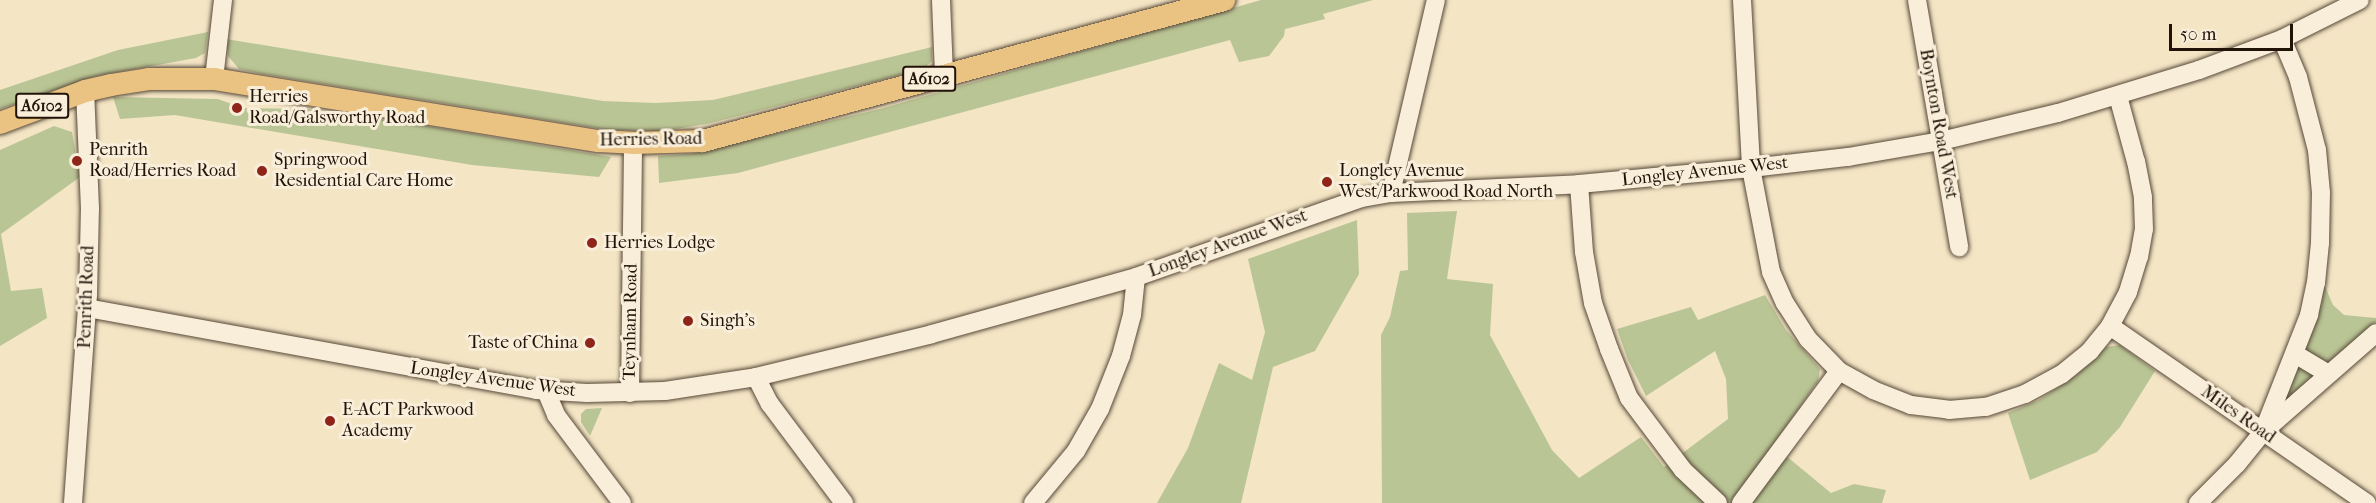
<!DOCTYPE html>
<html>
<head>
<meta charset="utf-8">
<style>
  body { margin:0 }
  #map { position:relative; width:2376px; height:503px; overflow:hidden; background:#f4e5c5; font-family:"IM FELL French Canon",serif }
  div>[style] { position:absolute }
  .green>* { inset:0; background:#bac595 }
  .roads { filter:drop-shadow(0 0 2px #564838) drop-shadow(0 0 2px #564838) }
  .minor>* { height:18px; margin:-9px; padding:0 9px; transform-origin:9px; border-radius:9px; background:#f8eed9 }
  .major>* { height:22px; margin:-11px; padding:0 11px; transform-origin:11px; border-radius:11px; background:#eac282 }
  .dots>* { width:16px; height:16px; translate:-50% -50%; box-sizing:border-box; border:3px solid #f8eed9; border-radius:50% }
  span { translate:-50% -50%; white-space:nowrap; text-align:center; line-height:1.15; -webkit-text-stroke:6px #f8eed9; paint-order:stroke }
  .shield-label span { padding:2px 4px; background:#f8eed9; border:2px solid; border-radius:4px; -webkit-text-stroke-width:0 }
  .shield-label { font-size:16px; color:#221309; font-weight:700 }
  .poi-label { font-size:18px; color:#221309 }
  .left { translate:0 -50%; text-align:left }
  .right { translate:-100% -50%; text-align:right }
  .street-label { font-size:18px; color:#221309 }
  .scale { position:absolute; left:2169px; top:24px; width:124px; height:27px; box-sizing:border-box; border:3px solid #221309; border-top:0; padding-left:8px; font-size:18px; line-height:21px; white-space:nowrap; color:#221309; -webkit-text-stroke:4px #f8eed9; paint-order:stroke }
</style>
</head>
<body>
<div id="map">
  <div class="green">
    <div style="clip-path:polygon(1261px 0,1373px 0,1323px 14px,1325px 19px,1285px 29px,1284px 36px,1269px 56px,1239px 62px,1230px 40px,738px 173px,659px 183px,658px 156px,690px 154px,880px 109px)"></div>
    <div style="clip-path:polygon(208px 32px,205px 53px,196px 58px,96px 76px,0 109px,0 90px,118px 50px)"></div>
    <div style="clip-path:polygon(226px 39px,603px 101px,656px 103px,713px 100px,932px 47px,932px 61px,923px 69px,707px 124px,662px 131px,609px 130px,262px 74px,239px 69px,228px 56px)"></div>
    <div style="clip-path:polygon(113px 97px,218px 99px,243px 108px,306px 109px,427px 126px,611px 157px,599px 177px,472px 165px,175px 115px,120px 119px)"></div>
    <div style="clip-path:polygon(54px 126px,72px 132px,80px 177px,1px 234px,11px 291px,42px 288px,47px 318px,0 346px,0 150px)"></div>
    <div style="clip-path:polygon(1457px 211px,1447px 279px,1493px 284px,1490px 335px,1552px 450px,1579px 478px,1641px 437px,1664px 467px,1728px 419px,1726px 379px,1715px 351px,1646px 396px,1628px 360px,1617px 329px,1691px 307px,1698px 320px,1765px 295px,1786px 330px,1820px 369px,1818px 381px,1773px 445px,1831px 493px,1854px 484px,1886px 490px,1882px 503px,1382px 503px,1381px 335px,1390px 317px,1400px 271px,1408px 270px,1407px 213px)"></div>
    <div style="clip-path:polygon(1357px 220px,1359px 274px,1315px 351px,1273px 367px,1241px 503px,1157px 503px,1188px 448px,1219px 363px,1252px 380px,1265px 332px,1248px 259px)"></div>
    <div style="clip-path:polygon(2324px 284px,2333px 305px,2344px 315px,2376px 318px,2376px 322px,2291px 395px,2287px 392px)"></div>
    <div style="clip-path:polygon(2120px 345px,2155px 371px,2120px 427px,2097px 452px,2030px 480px,2008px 413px,2039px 400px,2075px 376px,2106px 347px)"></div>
    <div style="clip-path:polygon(602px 408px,590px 436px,581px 422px,581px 414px,586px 409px)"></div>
  </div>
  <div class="roads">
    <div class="minor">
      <div style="left:941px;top:0;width:75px;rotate:87.7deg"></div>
      <div style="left:1742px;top:0;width:168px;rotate:86.9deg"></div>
      <div style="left:1751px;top:168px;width:106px;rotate:79.1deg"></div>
      <div style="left:1771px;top:272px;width:34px;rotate:66deg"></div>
      <div style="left:1785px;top:303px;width:43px;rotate:57.4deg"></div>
      <div style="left:1808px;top:339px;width:45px;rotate:45.9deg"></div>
      <div style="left:1839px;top:371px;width:39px;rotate:29deg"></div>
      <div style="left:1873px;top:390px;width:41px;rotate:21.5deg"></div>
      <div style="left:1911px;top:405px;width:38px;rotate:7deg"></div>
      <div style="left:1949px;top:410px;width:37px;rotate:-5deg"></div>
      <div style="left:1986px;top:407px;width:41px;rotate:-18.4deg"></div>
      <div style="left:2025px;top:394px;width:42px;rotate:-28.4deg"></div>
      <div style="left:2062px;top:374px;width:36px;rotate:-39deg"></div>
      <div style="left:2090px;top:351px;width:32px;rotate:-51deg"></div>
      <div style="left:2110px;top:326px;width:38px;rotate:-62deg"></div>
      <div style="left:2128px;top:292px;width:37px;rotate:-73deg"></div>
      <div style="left:2139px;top:257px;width:28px;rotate:-80deg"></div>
      <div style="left:2144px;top:229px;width:32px;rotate:-92deg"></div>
      <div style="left:2143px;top:197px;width:36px;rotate:-101deg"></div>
      <div style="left:2136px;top:162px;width:68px;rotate:-105.3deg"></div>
      <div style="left:1917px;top:0;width:251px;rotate:80.3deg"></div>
      <div style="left:214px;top:79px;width:80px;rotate:-83.5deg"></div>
      <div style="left:1579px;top:184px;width:68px;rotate:85.8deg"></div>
      <div style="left:1584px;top:252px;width:52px;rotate:80deg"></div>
      <div style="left:1593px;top:303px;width:49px;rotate:70.8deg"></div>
      <div style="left:1609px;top:349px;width:53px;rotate:67.8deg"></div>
      <div style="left:1629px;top:398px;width:90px;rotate:53.1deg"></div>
      <div style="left:1683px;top:470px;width:48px;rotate:43.3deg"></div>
      <div style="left:1391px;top:193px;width:198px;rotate:-76.9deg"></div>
      <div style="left:87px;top:308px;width:456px;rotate:10.3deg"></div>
      <div style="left:536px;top:390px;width:51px;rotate:3.4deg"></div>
      <div style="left:587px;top:393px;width:78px;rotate:-1.5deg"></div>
      <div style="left:665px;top:391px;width:92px;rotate:-8.7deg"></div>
      <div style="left:756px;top:377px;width:181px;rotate:-13.7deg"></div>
      <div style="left:932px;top:334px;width:212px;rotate:-15.6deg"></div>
      <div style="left:1136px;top:277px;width:239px;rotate:-19.3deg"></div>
      <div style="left:1362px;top:198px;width:29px;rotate:-10deg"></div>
      <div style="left:1391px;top:193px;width:188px;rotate:-2.7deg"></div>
      <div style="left:1579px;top:184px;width:173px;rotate:-5.3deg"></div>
      <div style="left:1751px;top:168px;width:98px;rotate:-6.5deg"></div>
      <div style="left:1848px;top:157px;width:94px;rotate:-9.8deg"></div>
      <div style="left:1941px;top:141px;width:120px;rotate:-13.5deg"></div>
      <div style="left:2058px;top:113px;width:147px;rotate:-17deg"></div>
      <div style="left:2199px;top:70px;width:89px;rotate:-20.5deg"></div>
      <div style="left:2282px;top:39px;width:87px;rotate:-26.6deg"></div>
      <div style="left:2110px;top:326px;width:312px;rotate:34.6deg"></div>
      <div style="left:2295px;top:354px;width:39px;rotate:31deg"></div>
      <div style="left:756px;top:377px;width:30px;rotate:63deg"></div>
      <div style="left:770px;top:404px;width:124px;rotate:53.2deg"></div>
      <div style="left:546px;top:391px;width:26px;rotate:67deg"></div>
      <div style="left:556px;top:415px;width:110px;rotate:53.1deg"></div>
      <div style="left:630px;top:393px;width:250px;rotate:-89.3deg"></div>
      <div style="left:2263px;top:432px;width:126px;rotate:-68.5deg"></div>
      <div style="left:2309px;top:315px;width:33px;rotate:-78deg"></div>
      <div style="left:2316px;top:283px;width:40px;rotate:-84.3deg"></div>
      <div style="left:2320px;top:243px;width:50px;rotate:-88.9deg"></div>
      <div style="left:2321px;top:193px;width:43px;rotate:-95.3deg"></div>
      <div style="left:2317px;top:150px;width:75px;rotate:-104.6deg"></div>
      <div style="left:2298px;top:77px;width:41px;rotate:-112.8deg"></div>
      <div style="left:73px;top:503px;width:209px;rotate:-85.9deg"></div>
      <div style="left:88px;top:295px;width:86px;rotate:-88.7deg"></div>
      <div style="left:90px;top:209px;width:118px;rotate:-92.4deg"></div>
      <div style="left:1033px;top:503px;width:67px;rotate:-50.4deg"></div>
      <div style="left:1076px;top:451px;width:48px;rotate:-60.3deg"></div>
      <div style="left:1100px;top:409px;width:57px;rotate:-68.4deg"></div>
      <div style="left:1121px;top:356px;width:42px;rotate:-75deg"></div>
      <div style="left:1132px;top:315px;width:38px;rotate:-84deg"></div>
      <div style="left:1741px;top:503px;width:164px;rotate:-53.4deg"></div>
      <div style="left:2198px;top:503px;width:55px;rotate:-45deg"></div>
      <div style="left:2237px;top:464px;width:41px;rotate:-50.9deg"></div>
      <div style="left:2263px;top:432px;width:150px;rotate:-41.2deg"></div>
    </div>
    <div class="major">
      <div style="left:0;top:123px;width:91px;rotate:-20.6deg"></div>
      <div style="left:85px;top:91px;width:27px;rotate:-13deg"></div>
      <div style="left:111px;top:85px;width:38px;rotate:-9deg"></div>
      <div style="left:149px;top:79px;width:65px"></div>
      <div style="left:214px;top:79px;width:389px;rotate:9.2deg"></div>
      <div style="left:598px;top:141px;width:35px;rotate:3deg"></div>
      <div style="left:633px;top:143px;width:70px;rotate:-1.6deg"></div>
      <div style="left:703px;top:141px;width:540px;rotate:-15.14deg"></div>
    </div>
  </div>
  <div class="dots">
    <div style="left:237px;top:108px;background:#8f2418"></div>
    <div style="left:77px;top:161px;background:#8f2418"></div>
    <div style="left:262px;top:171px;background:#8f2418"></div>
    <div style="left:1327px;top:182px;background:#8f2418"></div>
    <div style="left:592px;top:243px;background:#8f2418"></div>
    <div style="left:688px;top:321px;background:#8f2418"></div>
    <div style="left:590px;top:343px;background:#8f2418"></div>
    <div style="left:330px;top:421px;background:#8f2418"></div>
  </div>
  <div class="shield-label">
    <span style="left:929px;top:79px">A6102</span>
    <span style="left:42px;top:106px">A6102</span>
  </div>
  <div class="poi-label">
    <span class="left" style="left:249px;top:108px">Herries<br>Road/Galsworthy Road</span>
    <span class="left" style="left:89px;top:161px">Penrith<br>Road/Herries Road</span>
    <span class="left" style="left:274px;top:171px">Springwood<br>Residential Care Home</span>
    <span class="left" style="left:1339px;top:182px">Longley Avenue<br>West/Parkwood Road North</span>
    <span class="left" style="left:604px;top:243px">Herries Lodge</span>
    <span class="left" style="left:700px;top:321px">Singh's</span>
    <span class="right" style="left:578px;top:343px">Taste of China</span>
    <span class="left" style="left:342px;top:421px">E-ACT Parkwood<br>Academy</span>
  </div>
  <div class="street-label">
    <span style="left:1938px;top:124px;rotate:80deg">Boynton Road West</span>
    <span style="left:651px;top:140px;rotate:-1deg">Herries Road</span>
    <span style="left:1705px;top:172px;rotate:-6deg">Longley Avenue West</span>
    <span style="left:1228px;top:244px;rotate:-20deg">Longley Avenue West</span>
    <span style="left:87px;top:297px;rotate:-88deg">Penrith Road</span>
    <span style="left:631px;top:322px;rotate:-89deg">Teynham Road</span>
    <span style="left:493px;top:380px;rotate:8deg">Longley Avenue West</span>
    <span style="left:2238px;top:415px;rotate:35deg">Miles Road</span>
  </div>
  <div class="scale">50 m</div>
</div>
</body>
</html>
